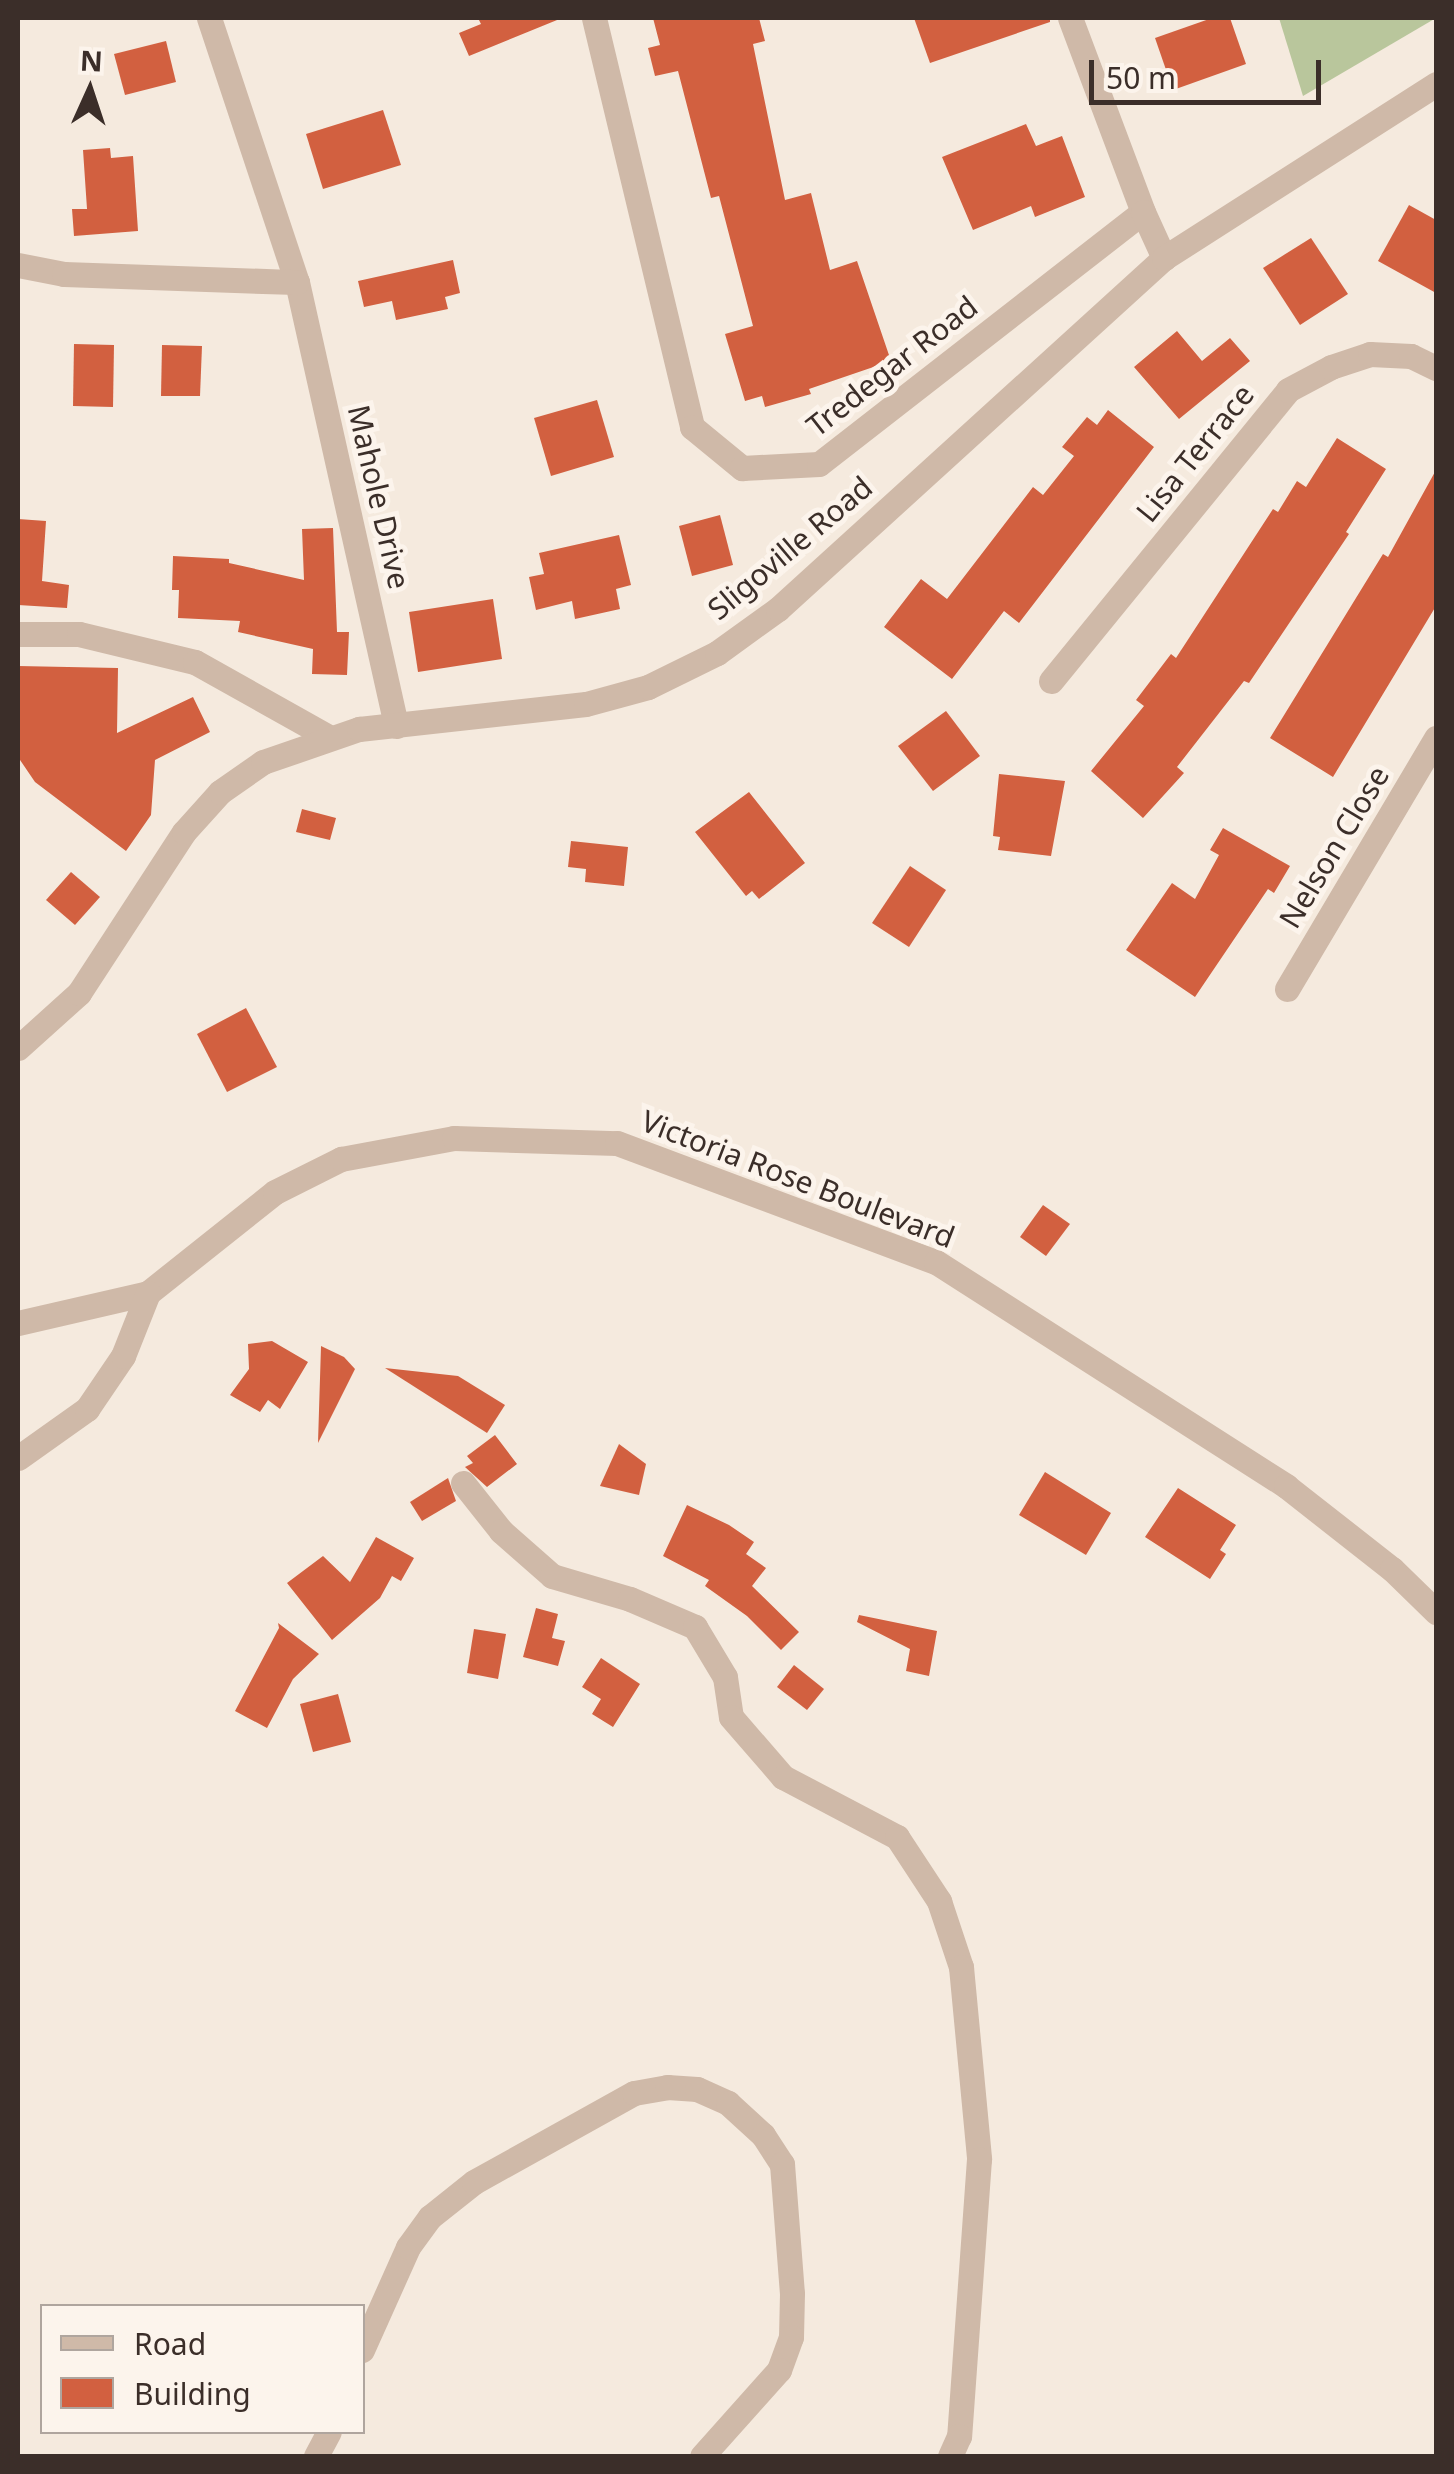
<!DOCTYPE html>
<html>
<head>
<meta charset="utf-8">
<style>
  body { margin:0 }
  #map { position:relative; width:1454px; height:2474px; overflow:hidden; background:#f5eade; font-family:"Noto Sans",sans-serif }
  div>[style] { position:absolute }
  .green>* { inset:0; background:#b9c69c }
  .building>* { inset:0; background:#d26040 }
  .minor>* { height:25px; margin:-12.5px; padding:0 12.5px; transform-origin:12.5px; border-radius:12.5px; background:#cfb9a8 }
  span { translate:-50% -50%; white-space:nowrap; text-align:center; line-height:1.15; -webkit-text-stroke:10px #fcf4ec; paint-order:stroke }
  .street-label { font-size:30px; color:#3b2e29 }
  .frame { position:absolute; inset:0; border:20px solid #3b2e29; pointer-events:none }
  .legend { position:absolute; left:40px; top:2304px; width:325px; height:130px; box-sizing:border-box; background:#fcf4ec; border:2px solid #afa59e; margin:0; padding:12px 18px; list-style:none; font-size:30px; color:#3b2e29 }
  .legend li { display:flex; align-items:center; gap:20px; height:50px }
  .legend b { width:50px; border:2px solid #afa59e }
  .north { position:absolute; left:40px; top:40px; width:100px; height:100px; -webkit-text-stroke:8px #fcf4ec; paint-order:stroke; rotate:3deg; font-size:28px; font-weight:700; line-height:40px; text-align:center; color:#3b2e29 }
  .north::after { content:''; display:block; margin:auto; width:35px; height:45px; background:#3b2e29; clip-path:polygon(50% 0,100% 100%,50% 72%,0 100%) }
  .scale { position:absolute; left:1089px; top:60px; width:232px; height:45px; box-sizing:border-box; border:5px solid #3b2e29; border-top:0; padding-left:12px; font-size:30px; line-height:35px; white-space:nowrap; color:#3b2e29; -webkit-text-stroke:8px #fcf4ec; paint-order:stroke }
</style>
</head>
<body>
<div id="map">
  <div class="green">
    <div style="clip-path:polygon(1279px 18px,1436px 18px,1303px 96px)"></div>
  </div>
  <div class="building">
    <div style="clip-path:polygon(478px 18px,562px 18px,469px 56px,459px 33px,481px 24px)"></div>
    <div style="clip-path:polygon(653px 18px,759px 18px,765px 41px,753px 44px,785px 200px,811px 193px,830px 270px,857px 261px,891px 361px,809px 389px,811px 394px,765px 407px,762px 396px,745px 401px,725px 334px,753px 326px,719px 196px,711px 198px,678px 71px,655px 76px,648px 48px,660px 45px)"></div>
    <div style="clip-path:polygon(914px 18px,1050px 18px,1050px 22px,930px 63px)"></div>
    <div style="clip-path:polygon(1212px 18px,1230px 18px,1246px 64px,1173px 90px,1155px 38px)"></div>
    <div style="clip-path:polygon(166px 41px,176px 82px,125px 95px,114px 54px)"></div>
    <div style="clip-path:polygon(383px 110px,401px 165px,323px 189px,306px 134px)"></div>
    <div style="clip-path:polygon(1026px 124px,1036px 146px,1062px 136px,1085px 197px,1035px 217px,1031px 206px,973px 230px,942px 157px)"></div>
    <div style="clip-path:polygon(110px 148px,111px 158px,133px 156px,138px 231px,74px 236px,72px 209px,87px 209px,83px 150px)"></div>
    <div style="clip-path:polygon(1409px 205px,1436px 220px,1436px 293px,1378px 261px)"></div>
    <div style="clip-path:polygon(1311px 238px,1348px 294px,1300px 325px,1263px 268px)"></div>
    <div style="clip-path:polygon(453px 260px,460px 293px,445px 297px,448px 309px,396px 320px,392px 301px,364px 307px,358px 281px)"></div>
    <div style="clip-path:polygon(1177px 331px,1202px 361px,1230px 338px,1250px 361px,1179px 419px,1134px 367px)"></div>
    <div style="clip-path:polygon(74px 344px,114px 345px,113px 407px,73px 406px)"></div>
    <div style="clip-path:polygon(162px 345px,202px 346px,200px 396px,161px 396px)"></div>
    <div style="clip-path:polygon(597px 400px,614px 457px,551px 476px,534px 418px)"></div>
    <div style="clip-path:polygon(1108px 410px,1154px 447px,1019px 623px,1004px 611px,952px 679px,884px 627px,921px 579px,947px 599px,1033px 487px,1043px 495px,1074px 456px,1062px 447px,1087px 417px,1097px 425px)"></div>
    <div style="clip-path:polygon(1337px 438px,1386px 469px,1346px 532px,1349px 534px,1249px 683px,1244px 681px,1177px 767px,1184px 773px,1143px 818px,1091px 771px,1144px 706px,1136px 700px,1171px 654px,1176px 658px,1273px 509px,1278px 512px,1297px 481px,1306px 487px)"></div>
    <div style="clip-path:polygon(1436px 470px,1436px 606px,1333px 777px,1270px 738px,1383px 554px,1388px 557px)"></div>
    <div style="clip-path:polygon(720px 515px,733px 565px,692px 576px,679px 526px)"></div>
    <div style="clip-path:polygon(18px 519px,46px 521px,42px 581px,69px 585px,67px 608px,18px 605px)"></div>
    <div style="clip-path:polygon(333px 528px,337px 632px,349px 632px,347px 675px,312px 674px,313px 649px,238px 632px,240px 621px,178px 618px,179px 590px,172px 590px,173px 556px,229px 559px,229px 563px,304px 580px,302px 529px)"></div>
    <div style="clip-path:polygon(619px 535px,631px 585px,616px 589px,620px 609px,575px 619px,572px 601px,536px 610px,529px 577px,544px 574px,539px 553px)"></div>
    <div style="clip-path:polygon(493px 599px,502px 659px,418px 672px,409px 612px)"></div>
    <div style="clip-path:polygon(18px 666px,118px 668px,117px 733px,193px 697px,210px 732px,155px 760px,151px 815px,126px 851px,35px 782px,18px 757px)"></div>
    <div style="clip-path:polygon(946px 711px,980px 756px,933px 791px,898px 746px)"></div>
    <div style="clip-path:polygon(999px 774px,1065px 781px,1051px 856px,998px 850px,1000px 837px,993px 836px)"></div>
    <div style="clip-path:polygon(749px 792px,805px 863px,759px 899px,752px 891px,746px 896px,695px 832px)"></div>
    <div style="clip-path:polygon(302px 809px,336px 818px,330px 840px,296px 832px)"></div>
    <div style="clip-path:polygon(1223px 828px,1290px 866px,1274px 893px,1268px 889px,1195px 997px,1126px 950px,1172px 883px,1195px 899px,1219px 855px,1210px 850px)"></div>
    <div style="clip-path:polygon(571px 841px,628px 847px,624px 886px,585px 882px,586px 869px,568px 867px)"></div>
    <div style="clip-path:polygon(910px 866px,946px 890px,909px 947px,872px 923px)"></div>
    <div style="clip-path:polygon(71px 872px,100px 897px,75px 925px,46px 900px)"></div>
    <div style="clip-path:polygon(246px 1008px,277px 1067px,227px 1092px,197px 1034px)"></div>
    <div style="clip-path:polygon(1043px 1205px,1070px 1224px,1046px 1256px,1020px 1237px)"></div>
    <div style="clip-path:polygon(272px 1341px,308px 1362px,280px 1409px,268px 1400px,260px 1412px,230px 1395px,249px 1369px,248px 1344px)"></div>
    <div style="clip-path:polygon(321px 1346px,344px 1357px,355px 1369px,318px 1443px)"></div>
    <div style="clip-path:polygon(385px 1368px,458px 1376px,505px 1405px,487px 1433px)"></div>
    <div style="clip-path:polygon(495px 1435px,517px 1464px,487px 1487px,465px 1467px,473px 1463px,467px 1456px)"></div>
    <div style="clip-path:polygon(619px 1444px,646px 1464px,639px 1495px,600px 1486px)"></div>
    <div style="clip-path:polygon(1045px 1472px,1111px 1513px,1086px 1555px,1019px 1515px)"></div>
    <div style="clip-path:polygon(448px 1478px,456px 1501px,422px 1521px,410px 1502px)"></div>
    <div style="clip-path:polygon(1178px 1488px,1236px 1525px,1220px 1550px,1226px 1554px,1210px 1579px,1145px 1537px)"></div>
    <div style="clip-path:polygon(687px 1505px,729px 1525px,754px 1542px,746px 1554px,766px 1568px,752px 1586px,799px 1632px,781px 1650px,747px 1616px,705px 1586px,709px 1580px,663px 1556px)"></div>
    <div style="clip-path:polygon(376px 1537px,414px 1558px,401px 1581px,392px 1576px,380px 1598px,332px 1640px,287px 1583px,323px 1556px,350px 1582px)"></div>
    <div style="clip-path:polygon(536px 1608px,558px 1614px,552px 1638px,565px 1641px,558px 1666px,523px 1657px)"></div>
    <div style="clip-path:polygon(859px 1615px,937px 1631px,929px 1676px,906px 1671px,910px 1649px,857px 1622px)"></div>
    <div style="clip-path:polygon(278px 1623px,319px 1654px,293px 1679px,267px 1728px,235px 1711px,279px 1628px)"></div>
    <div style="clip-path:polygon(474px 1629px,506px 1634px,498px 1679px,467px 1673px)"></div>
    <div style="clip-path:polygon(601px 1658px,640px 1684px,613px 1727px,592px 1714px,601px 1699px,582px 1687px)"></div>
    <div style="clip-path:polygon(794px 1665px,824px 1689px,807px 1710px,777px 1687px)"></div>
    <div style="clip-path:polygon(338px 1694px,351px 1742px,313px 1752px,300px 1704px)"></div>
  </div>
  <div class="minor">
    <div style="left:209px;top:18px;width:278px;rotate:71.6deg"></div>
    <div style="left:297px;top:282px;width:455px;rotate:77.4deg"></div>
    <div style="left:594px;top:18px;width:421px;rotate:76.5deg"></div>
    <div style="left:692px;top:427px;width:65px;rotate:39.4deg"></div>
    <div style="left:742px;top:468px;width:77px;rotate:-3deg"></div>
    <div style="left:819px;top:464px;width:410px;rotate:-37.9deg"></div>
    <div style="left:1143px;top:212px;width:207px;rotate:-110.6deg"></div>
    <div style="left:1143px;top:212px;width:51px;rotate:65.5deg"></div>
    <div style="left:18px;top:265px;width:47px;rotate:11.1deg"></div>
    <div style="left:64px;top:274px;width:233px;rotate:2deg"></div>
    <div style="left:18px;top:634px;width:61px"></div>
    <div style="left:79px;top:634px;width:119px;rotate:13.6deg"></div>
    <div style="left:195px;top:662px;width:151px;rotate:29.3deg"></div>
    <div style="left:1051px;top:681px;width:375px;rotate:-50.8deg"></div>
    <div style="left:1288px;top:390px;width:49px;rotate:-28.1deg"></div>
    <div style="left:1331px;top:367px;width:41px;rotate:-18.4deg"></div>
    <div style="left:1370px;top:354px;width:41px;rotate:2.8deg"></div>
    <div style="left:1411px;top:356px;width:28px;rotate:26deg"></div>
    <div style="left:1287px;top:989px;width:292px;rotate:-59.3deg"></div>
    <div style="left:18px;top:1048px;width:82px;rotate:-42deg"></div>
    <div style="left:79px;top:993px;width:192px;rotate:-56.9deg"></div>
    <div style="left:184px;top:832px;width:54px;rotate:-48deg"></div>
    <div style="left:220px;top:792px;width:52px;rotate:-34.9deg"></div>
    <div style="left:263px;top:762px;width:102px;rotate:-19deg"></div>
    <div style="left:359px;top:729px;width:228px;rotate:-6.3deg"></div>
    <div style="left:586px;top:704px;width:64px;rotate:-15.3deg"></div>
    <div style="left:648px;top:687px;width:77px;rotate:-26.2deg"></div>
    <div style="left:717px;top:653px;width:75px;rotate:-35.8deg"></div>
    <div style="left:778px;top:609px;width:522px;rotate:-42.28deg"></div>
    <div style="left:1164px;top:258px;width:323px;rotate:-32.6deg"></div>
    <div style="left:18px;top:1323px;width:133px;rotate:-13deg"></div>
    <div style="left:148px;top:1293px;width:162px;rotate:-38.5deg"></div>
    <div style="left:275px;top:1192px;width:74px;rotate:-26.6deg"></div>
    <div style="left:341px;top:1159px;width:115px;rotate:-10.5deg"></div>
    <div style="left:454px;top:1138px;width:163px;rotate:1.8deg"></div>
    <div style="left:617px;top:1143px;width:340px;rotate:20.5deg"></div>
    <div style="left:936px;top:1262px;width:416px;rotate:32.6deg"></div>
    <div style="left:1286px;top:1486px;width:135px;rotate:38.1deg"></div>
    <div style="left:1392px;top:1569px;width:62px;rotate:44.3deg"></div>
    <div style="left:18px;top:1458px;width:85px;rotate:-35.4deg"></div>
    <div style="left:87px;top:1409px;width:64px;rotate:-55.8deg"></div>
    <div style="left:123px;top:1356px;width:68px;rotate:-68.4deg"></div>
    <div style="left:463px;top:1483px;width:61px;rotate:51.6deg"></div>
    <div style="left:501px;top:1531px;width:68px;rotate:41.4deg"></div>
    <div style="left:552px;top:1576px;width:81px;rotate:16.4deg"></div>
    <div style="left:630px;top:1599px;width:71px;rotate:23.3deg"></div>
    <div style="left:695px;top:1627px;width:58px;rotate:59deg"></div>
    <div style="left:725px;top:1677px;width:40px;rotate:81.5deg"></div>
    <div style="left:731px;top:1717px;width:79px;rotate:49.1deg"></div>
    <div style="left:783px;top:1777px;width:129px;rotate:27.8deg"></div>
    <div style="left:897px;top:1837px;width:77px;rotate:56.7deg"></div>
    <div style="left:939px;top:1901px;width:70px;rotate:71.6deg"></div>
    <div style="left:961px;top:1967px;width:193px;rotate:84.6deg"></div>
    <div style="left:979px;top:2159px;width:278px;rotate:94.1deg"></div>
    <div style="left:959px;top:2436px;width:22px;rotate:114deg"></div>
    <div style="left:362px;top:2350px;width:113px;rotate:-65.9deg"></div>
    <div style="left:408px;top:2247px;width:37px;rotate:-54deg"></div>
    <div style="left:430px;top:2217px;width:56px;rotate:-38.5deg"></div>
    <div style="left:474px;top:2182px;width:183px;rotate:-29.1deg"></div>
    <div style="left:634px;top:2093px;width:34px;rotate:-10deg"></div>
    <div style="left:667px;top:2087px;width:30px;rotate:4deg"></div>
    <div style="left:697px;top:2089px;width:34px;rotate:24deg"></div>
    <div style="left:728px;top:2103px;width:47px;rotate:42.4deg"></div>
    <div style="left:763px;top:2135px;width:35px;rotate:57deg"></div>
    <div style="left:782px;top:2164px;width:129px;rotate:85.6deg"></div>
    <div style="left:792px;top:2293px;width:44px;rotate:91.3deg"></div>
    <div style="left:791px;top:2337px;width:35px;rotate:110deg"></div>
    <div style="left:779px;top:2370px;width:115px;rotate:131.8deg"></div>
    <div style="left:316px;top:2456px;width:27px;rotate:-62deg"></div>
  </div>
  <div class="street-label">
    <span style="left:892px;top:366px;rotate:-38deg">Tredegar Road</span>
    <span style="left:1195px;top:453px;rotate:-51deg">Lisa Terrace</span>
    <span style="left:379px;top:497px;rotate:77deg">Mahole Drive</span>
    <span style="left:790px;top:548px;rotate:-40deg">Sligoville Road</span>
    <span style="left:1334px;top:847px;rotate:-59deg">Nelson Close</span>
    <span style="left:798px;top:1179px;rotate:21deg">Victoria Rose Boulevard</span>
  </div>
  <div class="frame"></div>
  <ul class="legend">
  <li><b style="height:12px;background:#cfb9a8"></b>Road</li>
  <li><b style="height:28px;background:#d26040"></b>Building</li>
  </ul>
  <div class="north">N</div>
  <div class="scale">50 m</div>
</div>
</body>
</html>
